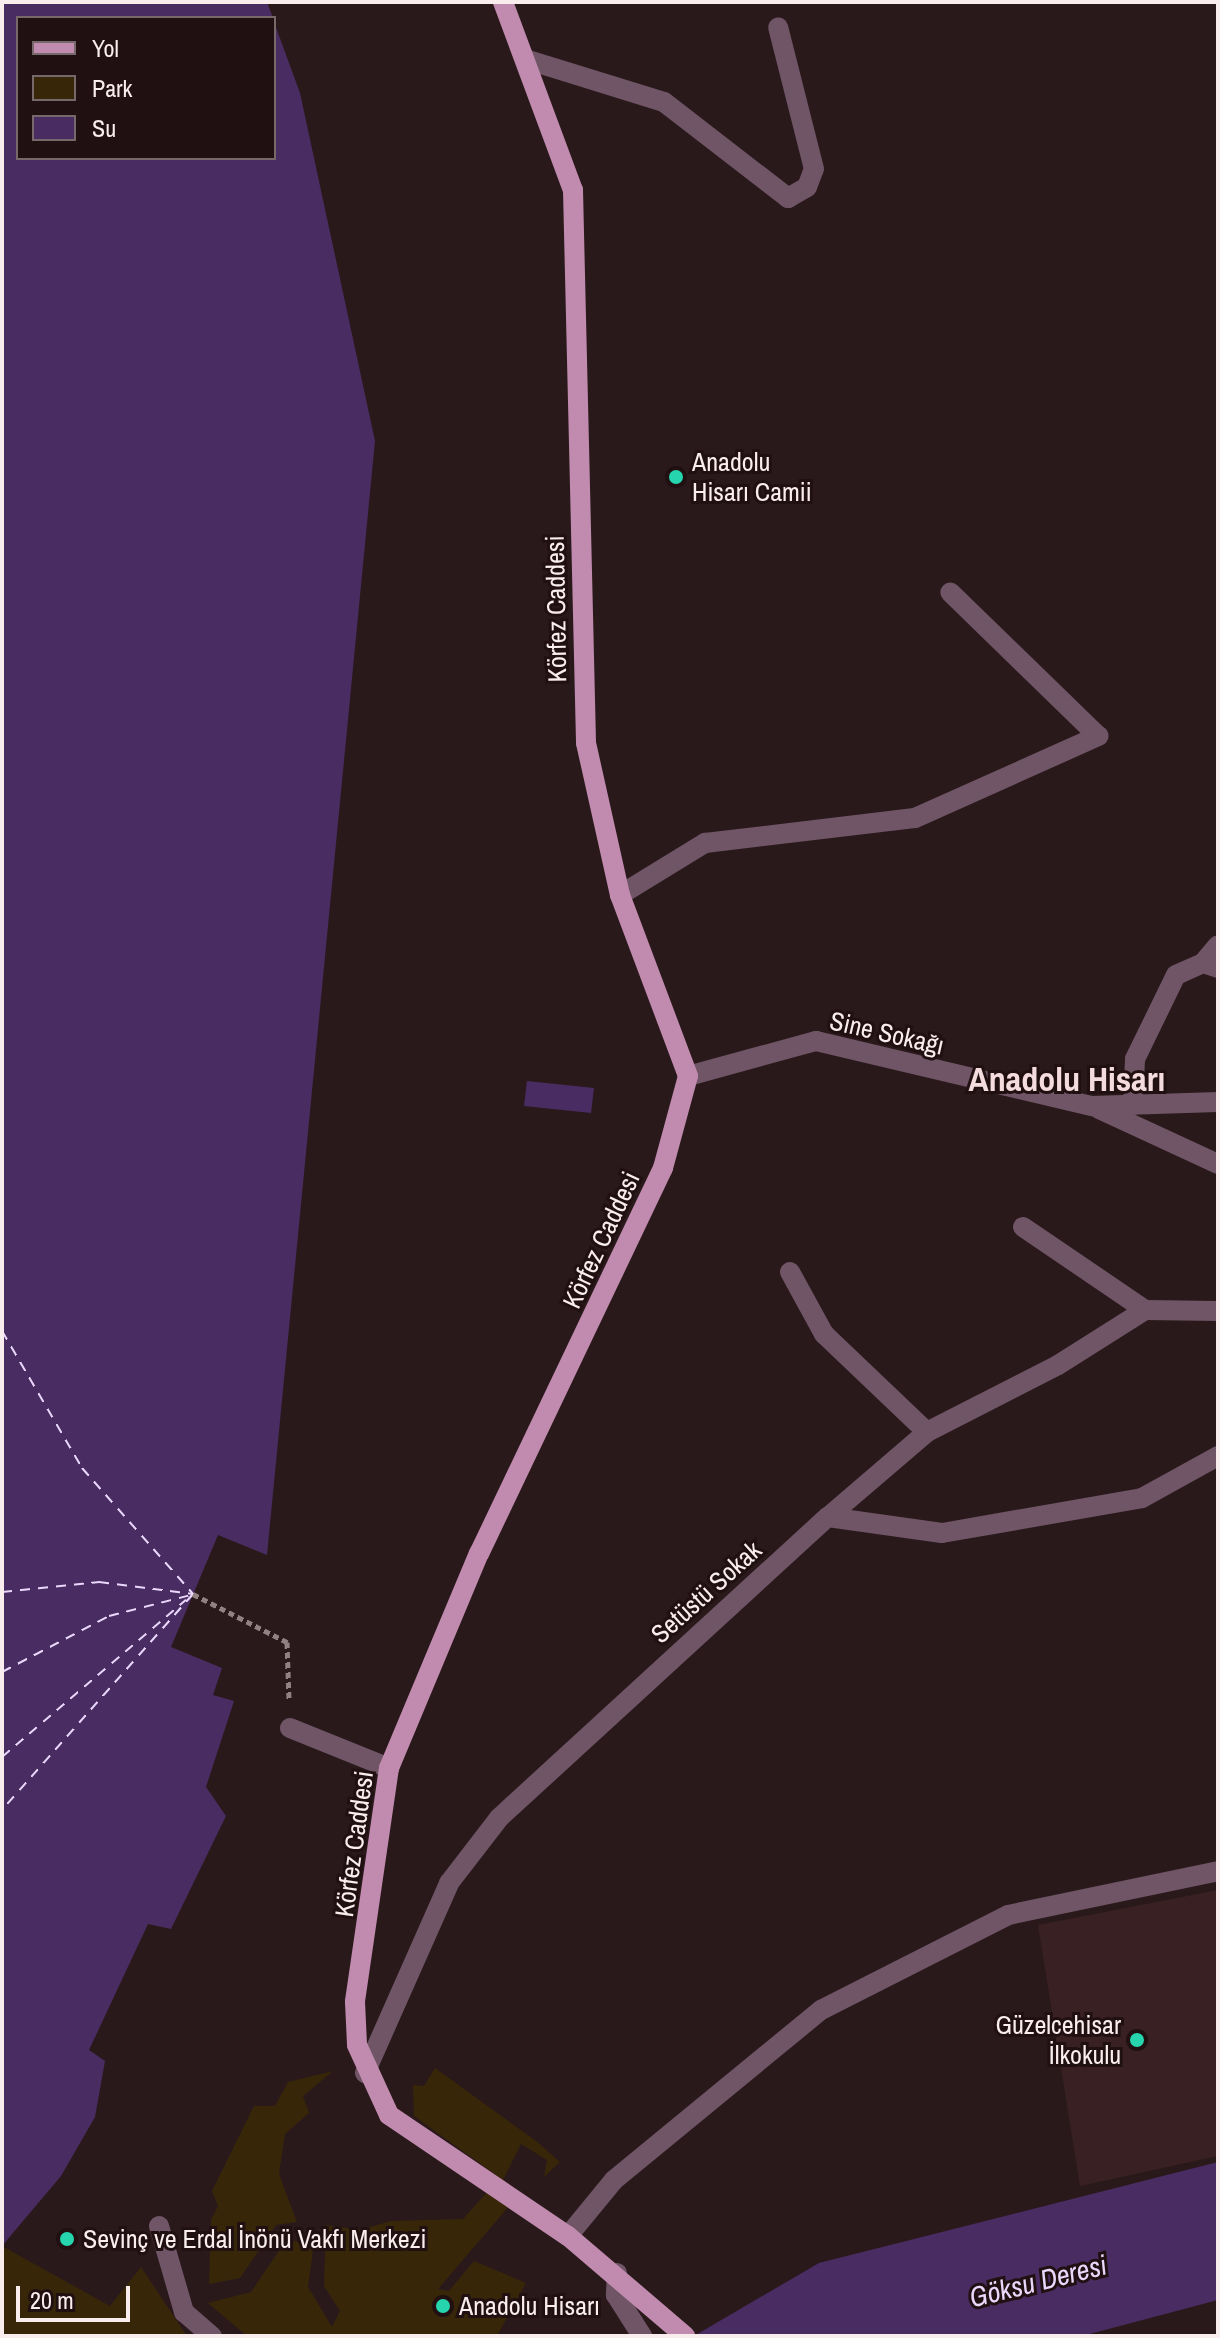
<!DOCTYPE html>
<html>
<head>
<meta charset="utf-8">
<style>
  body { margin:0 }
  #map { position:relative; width:1220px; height:2338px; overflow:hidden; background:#2a191b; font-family:"Archivo Narrow",sans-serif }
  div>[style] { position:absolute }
  .built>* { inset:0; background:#382023 }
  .green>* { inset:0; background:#382609 }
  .water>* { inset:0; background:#492c62 }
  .ferry>* { height:2px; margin-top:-1px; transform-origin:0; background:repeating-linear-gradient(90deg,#e9d8fb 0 10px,transparent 0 18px) }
  .path>* { height:5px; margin-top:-2.5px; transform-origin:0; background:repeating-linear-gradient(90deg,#908182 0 6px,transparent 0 10px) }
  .minor>* { height:20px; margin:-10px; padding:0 10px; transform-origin:10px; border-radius:10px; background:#6f5566 }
  .major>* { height:20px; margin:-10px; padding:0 10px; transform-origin:10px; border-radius:10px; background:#c08bae }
  .dots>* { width:22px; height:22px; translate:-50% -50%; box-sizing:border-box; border:4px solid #201012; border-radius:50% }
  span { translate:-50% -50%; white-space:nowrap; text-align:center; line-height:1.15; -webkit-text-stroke:6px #201012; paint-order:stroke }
  .poi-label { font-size:26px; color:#faedee }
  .left { translate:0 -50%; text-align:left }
  .right { translate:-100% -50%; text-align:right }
  .street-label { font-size:26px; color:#faedee }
  .water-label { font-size:28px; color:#e9d8fb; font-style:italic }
  .district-label { font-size:34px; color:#f4dbdd; font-weight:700 }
  .frame { position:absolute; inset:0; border:4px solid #faedee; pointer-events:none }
  .legend { position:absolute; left:16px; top:16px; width:260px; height:144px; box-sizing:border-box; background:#201012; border:2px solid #77686a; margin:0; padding:10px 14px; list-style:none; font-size:24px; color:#faedee }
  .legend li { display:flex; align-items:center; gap:16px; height:40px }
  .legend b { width:40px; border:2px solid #77686a }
  .scale { position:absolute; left:16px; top:2286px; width:114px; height:36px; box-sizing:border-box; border:4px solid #faedee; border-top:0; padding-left:10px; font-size:24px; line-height:28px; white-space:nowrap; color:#faedee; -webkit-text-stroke:6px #201012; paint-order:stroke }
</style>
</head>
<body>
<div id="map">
  <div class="built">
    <div style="clip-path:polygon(1218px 1890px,1218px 2156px,1080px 2186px,1038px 1925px)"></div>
  </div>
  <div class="green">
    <div style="clip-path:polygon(435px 2068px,536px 2141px,560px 2162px,544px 2177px,547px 2160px,521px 2144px,503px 2180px,414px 2116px,413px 2085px,424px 2086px)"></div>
    <div style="clip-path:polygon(333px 2071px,303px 2096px,309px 2113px,285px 2134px,279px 2174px,297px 2222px,276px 2225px,240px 2278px,209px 2284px,211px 2220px,218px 2206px,212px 2191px,254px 2106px,275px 2106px,288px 2082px)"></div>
    <div style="clip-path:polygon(488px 2191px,510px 2205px,438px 2289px,449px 2291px,474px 2261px,526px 2283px,497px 2336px,247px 2336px,208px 2303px,251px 2292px,285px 2242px,296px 2241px,313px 2250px,308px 2287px,332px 2327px,340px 2311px,324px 2286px,326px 2225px,360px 2230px,391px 2221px,463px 2219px)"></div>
    <div style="clip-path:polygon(2px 2246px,110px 2306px,141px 2267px,187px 2336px,2px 2336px)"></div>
  </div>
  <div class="water">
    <div style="clip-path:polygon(2px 2px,267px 2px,273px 18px,18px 18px,18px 158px,274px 158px,274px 22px,300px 93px,375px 441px,267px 1555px,218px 1535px,171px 1647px,222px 1668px,213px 1695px,234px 1701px,206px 1787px,226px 1816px,171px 1929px,148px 1924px,89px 2050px,105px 2061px,95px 2117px,61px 2176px,2px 2246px)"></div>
    <div style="clip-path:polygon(527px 1081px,594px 1088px,591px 1113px,524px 1106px)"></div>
    <div style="clip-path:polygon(1218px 2162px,1218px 2300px,1082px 2336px,694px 2336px,819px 2263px)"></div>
  </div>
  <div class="ferry">
    <div style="left:2px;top:1331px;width:159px;rotate:59.7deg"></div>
    <div style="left:82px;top:1468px;width:168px;rotate:48.6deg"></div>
    <div style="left:2px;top:1592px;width:98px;rotate:-5.9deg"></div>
    <div style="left:99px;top:1582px;width:95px;rotate:7.3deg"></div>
    <div style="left:193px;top:1594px;width:288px;rotate:131.5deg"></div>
    <div style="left:2px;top:1672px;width:121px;rotate:-27.6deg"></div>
    <div style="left:109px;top:1616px;width:85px;rotate:-14.4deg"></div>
    <div style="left:2px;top:1757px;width:242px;rotate:-40.5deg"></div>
  </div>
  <div class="path">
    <div style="left:193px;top:1594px;width:106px;rotate:27.1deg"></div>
    <div style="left:287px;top:1642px;width:57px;rotate:88deg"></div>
  </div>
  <div class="minor">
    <div style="left:525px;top:59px;width:145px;rotate:17.2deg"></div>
    <div style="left:664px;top:102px;width:157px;rotate:37.7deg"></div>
    <div style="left:788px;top:198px;width:22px;rotate:-30deg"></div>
    <div style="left:807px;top:187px;width:19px;rotate:-69deg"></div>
    <div style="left:814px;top:169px;width:146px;rotate:-104.2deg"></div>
    <div style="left:620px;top:895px;width:100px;rotate:-31.5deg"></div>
    <div style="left:705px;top:843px;width:211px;rotate:-6.8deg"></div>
    <div style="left:915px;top:818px;width:201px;rotate:-24.1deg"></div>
    <div style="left:1098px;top:736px;width:206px;rotate:-135.8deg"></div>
    <div style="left:1203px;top:963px;width:23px;rotate:-50deg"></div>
    <div style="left:688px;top:1076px;width:133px;rotate:-15.3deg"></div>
    <div style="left:816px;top:1041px;width:284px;rotate:13.3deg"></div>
    <div style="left:1092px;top:1106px;width:126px;rotate:-1.8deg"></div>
    <div style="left:1133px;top:1105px;width:46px;rotate:-87.5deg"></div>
    <div style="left:1135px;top:1059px;width:93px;rotate:-64deg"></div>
    <div style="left:1176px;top:975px;width:30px;rotate:-24deg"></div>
    <div style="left:1203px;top:963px;width:16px;rotate:18deg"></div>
    <div style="left:1099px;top:1109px;width:131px;rotate:24.8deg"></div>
    <div style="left:1023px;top:1227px;width:148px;rotate:34.2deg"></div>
    <div style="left:790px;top:1272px;width:71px;rotate:61.3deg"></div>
    <div style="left:824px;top:1334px;width:142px;rotate:43.6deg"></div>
    <div style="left:828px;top:1517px;width:115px;rotate:8deg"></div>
    <div style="left:942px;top:1533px;width:203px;rotate:-9.9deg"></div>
    <div style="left:1142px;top:1498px;width:87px;rotate:-28.9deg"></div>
    <div style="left:290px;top:1728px;width:107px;rotate:22deg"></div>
    <div style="left:365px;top:2073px;width:208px;rotate:-66.1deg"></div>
    <div style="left:449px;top:1883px;width:82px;rotate:-52.4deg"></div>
    <div style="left:499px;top:1818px;width:446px;rotate:-42.5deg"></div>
    <div style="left:828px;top:1517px;width:130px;rotate:-40.6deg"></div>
    <div style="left:927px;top:1432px;width:147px;rotate:-27.1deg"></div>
    <div style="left:1058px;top:1365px;width:103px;rotate:-32.3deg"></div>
    <div style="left:1145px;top:1310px;width:73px;rotate:0.8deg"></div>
    <div style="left:159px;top:2226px;width:90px;rotate:73.8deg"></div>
    <div style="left:184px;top:2312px;width:37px;rotate:41deg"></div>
    <div style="left:568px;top:2236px;width:72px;rotate:-50.6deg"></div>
    <div style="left:614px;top:2180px;width:268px;rotate:-39.4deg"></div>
    <div style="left:821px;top:2010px;width:210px;rotate:-26.9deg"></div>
    <div style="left:1008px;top:1915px;width:215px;rotate:-11.8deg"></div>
    <div style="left:617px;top:2273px;width:22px;rotate:93deg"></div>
    <div style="left:616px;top:2295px;width:49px;rotate:57.6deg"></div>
  </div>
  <div class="major">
    <div style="left:503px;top:2px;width:201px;rotate:69.6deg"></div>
    <div style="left:573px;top:190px;width:553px;rotate:88.65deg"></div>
    <div style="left:586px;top:743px;width:156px;rotate:77.4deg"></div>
    <div style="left:620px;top:895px;width:193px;rotate:69.4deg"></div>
    <div style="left:688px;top:1076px;width:95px;rotate:105.2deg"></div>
    <div style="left:663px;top:1168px;width:427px;rotate:115.5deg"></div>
    <div style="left:479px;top:1553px;width:233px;rotate:112.7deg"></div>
    <div style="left:389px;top:1768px;width:236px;rotate:98.3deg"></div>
    <div style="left:355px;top:2002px;width:43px;rotate:87.3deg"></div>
    <div style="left:357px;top:2045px;width:77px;rotate:65.4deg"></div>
    <div style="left:389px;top:2115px;width:216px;rotate:34.1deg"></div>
    <div style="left:568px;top:2236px;width:154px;rotate:40.5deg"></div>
  </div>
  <div class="dots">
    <div style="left:676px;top:477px;background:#26d5ae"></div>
    <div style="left:1137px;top:2040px;background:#26d5ae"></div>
    <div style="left:67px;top:2239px;background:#26d5ae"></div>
    <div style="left:443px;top:2306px;background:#26d5ae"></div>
  </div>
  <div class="poi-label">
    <span class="left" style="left:692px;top:477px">Anadolu<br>Hisarı Camii</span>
    <span class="right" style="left:1121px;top:2040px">Güzelcehisar<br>İlkokulu</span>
    <span class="left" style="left:83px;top:2239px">Sevinç ve Erdal İnönü Vakfı Merkezi</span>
    <span class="left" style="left:459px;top:2306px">Anadolu Hisarı</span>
  </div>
  <div class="street-label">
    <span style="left:556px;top:609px;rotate:-91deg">Körfez Caddesi</span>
    <span style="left:887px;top:1033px;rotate:13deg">Sine Sokağı</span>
    <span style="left:601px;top:1240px;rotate:-65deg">Körfez Caddesi</span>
    <span style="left:706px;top:1592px;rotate:-42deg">Setüstü Sokak</span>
    <span style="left:354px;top:1844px;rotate:-82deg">Körfez Caddesi</span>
  </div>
  <div class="water-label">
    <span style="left:1038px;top:2281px;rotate:-14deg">Göksu Deresi</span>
  </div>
  <div class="district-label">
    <span style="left:1067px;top:1080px">Anadolu Hisarı</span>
  </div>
  <div class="frame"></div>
  <ul class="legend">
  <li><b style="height:10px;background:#c08bae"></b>Yol</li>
  <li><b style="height:22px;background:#382609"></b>Park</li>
  <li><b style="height:22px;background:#492c62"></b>Su</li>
  </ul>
  <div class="scale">20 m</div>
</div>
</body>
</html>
